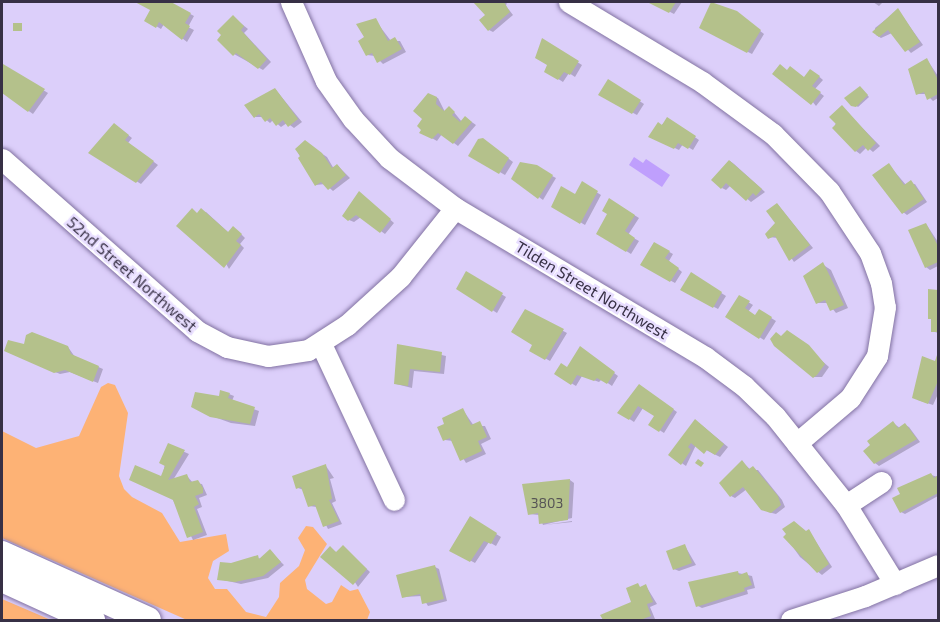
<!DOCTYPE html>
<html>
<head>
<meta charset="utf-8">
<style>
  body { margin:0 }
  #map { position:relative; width:940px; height:622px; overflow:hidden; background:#dccffa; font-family:"Exo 2",sans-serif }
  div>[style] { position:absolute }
  .green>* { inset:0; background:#fdb275 }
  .water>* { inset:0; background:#bf9ffd }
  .shadow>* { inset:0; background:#0003 }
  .building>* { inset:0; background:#b4c18b }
  .roads { filter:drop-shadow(0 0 2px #8272a2) drop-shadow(0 0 2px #8272a2) }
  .minor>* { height:21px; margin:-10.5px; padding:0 10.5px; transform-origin:10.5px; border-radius:10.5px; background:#fff }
  .major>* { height:26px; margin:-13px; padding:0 13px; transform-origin:13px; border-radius:13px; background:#fff }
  span { translate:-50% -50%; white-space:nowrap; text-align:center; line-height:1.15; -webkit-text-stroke:5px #e8deff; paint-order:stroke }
  .number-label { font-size:14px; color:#565456 }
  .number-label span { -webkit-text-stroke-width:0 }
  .street-label { font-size:16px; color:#373045 }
  .frame { position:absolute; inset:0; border:3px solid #373045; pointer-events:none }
</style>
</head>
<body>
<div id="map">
  <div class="green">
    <div style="clip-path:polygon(108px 383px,115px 385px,128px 413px,119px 476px,124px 489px,132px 497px,162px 513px,180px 542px,226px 534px,229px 551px,213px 561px,208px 578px,215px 589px,227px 589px,246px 612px,266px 617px,279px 597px,280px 583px,299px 566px,305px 550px,298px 538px,306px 526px,313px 527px,327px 544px,305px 580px,307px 589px,326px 604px,332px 602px,341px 585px,350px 591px,358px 589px,370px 612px,367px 620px,187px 620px,2px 538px,2px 431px,36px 448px,79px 436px,101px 387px)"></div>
    <div style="clip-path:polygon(2px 599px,51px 620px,2px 620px)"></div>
  </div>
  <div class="water">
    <div style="clip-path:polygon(634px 157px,643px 163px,646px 159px,670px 175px,662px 187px,629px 165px)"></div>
  </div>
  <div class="shadow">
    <div style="clip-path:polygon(138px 2px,168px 2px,194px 16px,188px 27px,194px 30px,187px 42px,164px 24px,161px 29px,146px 20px,152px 9px)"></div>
    <div style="clip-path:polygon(475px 2px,507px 2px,506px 6px,513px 15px,493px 32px,489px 30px,487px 15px)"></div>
    <div style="clip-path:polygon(651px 2px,682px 2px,674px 14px)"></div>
    <div style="clip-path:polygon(873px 2px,883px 2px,879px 6px)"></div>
    <div style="clip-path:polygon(898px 10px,923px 45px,911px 53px,892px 33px,881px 38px,876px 35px,875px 28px)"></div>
    <div style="clip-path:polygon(741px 16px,764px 34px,752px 54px,701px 28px)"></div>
    <div style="clip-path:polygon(233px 17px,248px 29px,244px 33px,271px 62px,263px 70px,234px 54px)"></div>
    <div style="clip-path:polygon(375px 20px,391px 41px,400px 41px,406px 52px,383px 64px,375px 56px,367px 55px,366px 38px)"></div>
    <div style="clip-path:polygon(542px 40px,582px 65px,575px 77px,569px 73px,563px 82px,546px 71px,549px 65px)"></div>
    <div style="clip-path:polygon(928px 61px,938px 76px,938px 98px,933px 101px,926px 94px,917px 94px)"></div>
    <div style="clip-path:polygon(3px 66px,48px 93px,33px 114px,2px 92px)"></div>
    <div style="clip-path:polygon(788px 71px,804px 78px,815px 73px,823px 80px,815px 89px,824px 96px,816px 106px)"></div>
    <div style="clip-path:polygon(609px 81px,644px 104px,637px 115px,600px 95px)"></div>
    <div style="clip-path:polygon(275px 89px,302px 122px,294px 128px,287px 123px,281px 127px,273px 120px,270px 123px,263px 117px,255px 117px)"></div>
    <div style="clip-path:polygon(862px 89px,869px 97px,858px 107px,846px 98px)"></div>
    <div style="clip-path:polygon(429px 95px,438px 98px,445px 112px,453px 111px,462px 122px,466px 118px,476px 125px,458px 146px,442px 134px,437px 141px,421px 132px)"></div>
    <div style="clip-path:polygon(842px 107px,880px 146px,873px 152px,867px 147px,860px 154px,856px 151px,834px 128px)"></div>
    <div style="clip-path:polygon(668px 119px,699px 140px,693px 150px,683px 144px,679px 150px,650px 136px)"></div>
    <div style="clip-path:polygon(115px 125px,132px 138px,128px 143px,158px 165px,141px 184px,90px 152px)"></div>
    <div style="clip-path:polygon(488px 143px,513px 162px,505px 175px,470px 155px)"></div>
    <div style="clip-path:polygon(309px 145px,327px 157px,334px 169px,337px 165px,350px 178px,333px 191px,325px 184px,316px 185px,296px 149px)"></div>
    <div style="clip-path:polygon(730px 161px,734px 164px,765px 192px,751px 202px,731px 185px,726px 190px,722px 188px)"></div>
    <div style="clip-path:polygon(531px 165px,556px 178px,543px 200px,513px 178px)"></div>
    <div style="clip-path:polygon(889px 165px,906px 185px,915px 184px,927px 202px,907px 215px,903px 212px)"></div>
    <div style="clip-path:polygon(582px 183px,601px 195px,585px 225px,553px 206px,575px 196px)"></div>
    <div style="clip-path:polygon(360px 193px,394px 223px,385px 234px,361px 217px,354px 222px,349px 220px)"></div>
    <div style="clip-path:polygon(610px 200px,639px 218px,628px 235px,639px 241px,631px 254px,598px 233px,609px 213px)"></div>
    <div style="clip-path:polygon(778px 205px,813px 248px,794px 262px,778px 238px,769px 237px,777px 223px)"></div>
    <div style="clip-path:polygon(206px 212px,229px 233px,238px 231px,245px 238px,240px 244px,244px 248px,229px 269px,198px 214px)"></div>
    <div style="clip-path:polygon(926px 224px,938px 242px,938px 266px,930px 270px,926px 267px)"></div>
    <div style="clip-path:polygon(655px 244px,673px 254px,669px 261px,682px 272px,675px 283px,642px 265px)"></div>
    <div style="clip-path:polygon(822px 264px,831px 270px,848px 308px,836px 313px,828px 303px,817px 303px)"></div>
    <div style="clip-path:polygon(467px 273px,506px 297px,497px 313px,458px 288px)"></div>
    <div style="clip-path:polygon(691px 274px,726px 296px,718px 309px,682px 290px)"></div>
    <div style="clip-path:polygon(930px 291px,938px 291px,938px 333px,932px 331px)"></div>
    <div style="clip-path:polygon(740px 297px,753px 305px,748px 312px,756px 317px,760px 311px,776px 321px,764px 340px,727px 317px)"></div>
    <div style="clip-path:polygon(526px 311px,567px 333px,550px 361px,531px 350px,534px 344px)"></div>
    <div style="clip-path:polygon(792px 335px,829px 367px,822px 377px,814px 377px,782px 337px)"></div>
    <div style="clip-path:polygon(25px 345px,68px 347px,75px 357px,103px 369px,98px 383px,70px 372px,60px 374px,10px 353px)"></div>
    <div style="clip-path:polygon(399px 345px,446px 356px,444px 374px,414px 371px,412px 388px,396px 384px)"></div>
    <div style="clip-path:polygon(581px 348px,618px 376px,612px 386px,602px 379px,599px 382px,582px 376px,576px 386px,556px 374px,568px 368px)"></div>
    <div style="clip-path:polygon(938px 356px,938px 394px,933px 405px,918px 400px)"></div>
    <div style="clip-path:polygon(639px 386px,677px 412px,664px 433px,650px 424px,656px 416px,643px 408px,634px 422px,619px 412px)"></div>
    <div style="clip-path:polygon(229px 394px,234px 396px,232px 401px,259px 411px,255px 426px,231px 423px,206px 414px,220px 398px)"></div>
    <div style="clip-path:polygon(463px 410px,474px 426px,485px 426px,491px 439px,481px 444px,486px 454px,466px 463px,453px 441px,445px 440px)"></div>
    <div style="clip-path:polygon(699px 423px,728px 447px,720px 457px,696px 445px,686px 466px,670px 455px)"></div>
    <div style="clip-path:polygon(893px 423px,900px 428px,905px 425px,909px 427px,920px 442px,879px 466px,875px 463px)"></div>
    <div style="clip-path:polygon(169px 445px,189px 454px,173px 480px,187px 476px,193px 483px,202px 484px,207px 495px,199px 498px,202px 507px,197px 509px,207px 535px,193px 540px,162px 478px)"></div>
    <div style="clip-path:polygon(742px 462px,751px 470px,758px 470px,782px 500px,785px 507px,776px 514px,768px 512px,747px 489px,735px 498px,731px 496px)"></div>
    <div style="clip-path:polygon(326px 466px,334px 478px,330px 479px,336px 501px,332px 503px,342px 524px,328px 529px,317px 507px,309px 506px,304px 490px,298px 488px)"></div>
    <div style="clip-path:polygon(931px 475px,938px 477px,938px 496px,905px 514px,901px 512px)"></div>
    <div style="clip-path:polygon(570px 480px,574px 483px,572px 518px,543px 525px,539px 515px,529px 514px)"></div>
    <div style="clip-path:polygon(470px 518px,501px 537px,496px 546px,489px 542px,475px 563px,451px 550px)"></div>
    <div style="clip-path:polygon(572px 521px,572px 522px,544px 525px)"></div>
    <div style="clip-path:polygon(809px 531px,832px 567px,822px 575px,800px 557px,786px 537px)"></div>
    <div style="clip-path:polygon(685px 546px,696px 565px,679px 571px,674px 569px)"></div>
    <div style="clip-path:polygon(343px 547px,370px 572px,358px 587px,335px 551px,337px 553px)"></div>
    <div style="clip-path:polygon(270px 551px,284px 565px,268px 578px,241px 584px,219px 579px,231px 565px,261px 558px)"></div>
    <div style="clip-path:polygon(435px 567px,439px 569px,447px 601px,428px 606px,422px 596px,403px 597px)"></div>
    <div style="clip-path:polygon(738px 573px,752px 576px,755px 588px,747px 590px,748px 594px,702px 608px,698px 606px)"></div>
    <div style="clip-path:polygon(646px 586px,657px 604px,650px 607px,655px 619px,604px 620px,602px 615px,633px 603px,628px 589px)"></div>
  </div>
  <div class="building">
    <div style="clip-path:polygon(135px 2px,171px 2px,191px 13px,185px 23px,190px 26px,182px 40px,159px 22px,156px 28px,144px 21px,150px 10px)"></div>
    <div style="clip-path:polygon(473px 2px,504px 2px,510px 12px,488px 31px,479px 20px,485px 15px)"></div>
    <div style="clip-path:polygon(647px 2px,676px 2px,669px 13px)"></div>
    <div style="clip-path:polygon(711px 2px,737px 11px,761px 30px,747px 53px,699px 28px)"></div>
    <div style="clip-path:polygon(898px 8px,920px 42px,905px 52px,888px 30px,879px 37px,872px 32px)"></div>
    <div style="clip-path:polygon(233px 15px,244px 26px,241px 30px,267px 59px,258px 69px,236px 53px,233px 56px,217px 40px,221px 35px,217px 31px)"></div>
    <div style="clip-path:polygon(376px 18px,388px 41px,395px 37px,402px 49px,377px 63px,372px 53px,366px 56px,358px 41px,364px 37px,356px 24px)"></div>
    <div style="clip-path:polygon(13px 23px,22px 23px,22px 31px,13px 31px)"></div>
    <div style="clip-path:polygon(542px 38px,579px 61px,570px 75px,564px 72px,558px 80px,544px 72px,547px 65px,535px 58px)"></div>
    <div style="clip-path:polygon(927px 58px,938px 80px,938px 94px,927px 100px,924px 92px,916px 95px,908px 69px)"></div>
    <div style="clip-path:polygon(3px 64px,45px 89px,28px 112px,2px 93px)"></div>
    <div style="clip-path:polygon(780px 64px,787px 70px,790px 66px,804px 77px,810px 69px,820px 76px,812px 86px,821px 92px,811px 105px,772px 74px)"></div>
    <div style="clip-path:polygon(608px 79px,641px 100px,632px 114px,598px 95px)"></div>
    <div style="clip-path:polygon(860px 86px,868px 95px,856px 107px,851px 106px,844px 98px)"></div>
    <div style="clip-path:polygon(275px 88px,298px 119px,288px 127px,283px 120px,276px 126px,270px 118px,265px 122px,259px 114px,254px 118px,244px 105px)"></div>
    <div style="clip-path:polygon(428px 93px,437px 97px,436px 104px,444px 111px,449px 106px,455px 112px,452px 115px,460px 122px,465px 116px,472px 122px,453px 144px,438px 133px,432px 139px,419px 133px,421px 130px,417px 126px,422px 119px,413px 111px)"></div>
    <div style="clip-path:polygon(842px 105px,876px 143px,868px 151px,863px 145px,855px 152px,832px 128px,836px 124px,829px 117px)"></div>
    <div style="clip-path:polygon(667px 117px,696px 136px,688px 149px,678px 143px,674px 149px,648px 137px,658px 122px,662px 125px)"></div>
    <div style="clip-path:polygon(114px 123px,129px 135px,125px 140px,154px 161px,136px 183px,88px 153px)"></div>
    <div style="clip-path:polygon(483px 138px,509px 158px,499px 174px,468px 156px,478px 139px)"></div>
    <div style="clip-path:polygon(305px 140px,322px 153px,332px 168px,337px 164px,346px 175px,328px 190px,321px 182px,315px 186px,298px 158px,300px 156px,295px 149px)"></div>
    <div style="clip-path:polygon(729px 160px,762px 189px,756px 196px,753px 193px,746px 201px,726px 183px,721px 189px,711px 180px)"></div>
    <div style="clip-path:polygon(520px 162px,537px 165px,553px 175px,538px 199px,511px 179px)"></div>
    <div style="clip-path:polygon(889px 163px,904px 185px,911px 180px,924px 199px,902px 214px,872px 175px)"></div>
    <div style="clip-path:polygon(582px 181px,598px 191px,580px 224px,551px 207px,561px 186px,575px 194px)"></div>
    <div style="clip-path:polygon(359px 191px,391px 219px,380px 233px,356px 215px,348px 221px,342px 216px)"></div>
    <div style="clip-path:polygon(609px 198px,635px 215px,625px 231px,635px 238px,626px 252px,596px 234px,607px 214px,602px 211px)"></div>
    <div style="clip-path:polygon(777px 203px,810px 245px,789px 261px,775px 236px,768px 239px,765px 234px,775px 223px,766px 211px)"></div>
    <div style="clip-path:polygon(192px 208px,197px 213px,201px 208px,228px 232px,233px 226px,242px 234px,236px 241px,241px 245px,224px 268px,176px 226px)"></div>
    <div style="clip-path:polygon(926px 223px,938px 246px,938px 262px,925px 268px,908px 230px)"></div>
    <div style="clip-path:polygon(654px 242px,670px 251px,665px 258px,679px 268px,670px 282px,640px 265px)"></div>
    <div style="clip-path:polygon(823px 262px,844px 305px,830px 311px,825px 300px,816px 304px,803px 276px)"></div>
    <div style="clip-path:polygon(466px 271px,503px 293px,492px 312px,456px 289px)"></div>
    <div style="clip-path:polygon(691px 272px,722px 292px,713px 308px,680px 290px)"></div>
    <div style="clip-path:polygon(928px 289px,938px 290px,938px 332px,931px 332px,931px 319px,928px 319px)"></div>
    <div style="clip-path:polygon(739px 295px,750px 301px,745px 308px,755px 315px,759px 309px,772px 317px,759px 339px,725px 317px)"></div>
    <div style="clip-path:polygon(525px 309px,564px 329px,545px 360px,529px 351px,532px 345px,511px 332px)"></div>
    <div style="clip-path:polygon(787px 330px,809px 345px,825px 364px,817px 375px,813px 378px,774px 346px,770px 339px,776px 332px,781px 336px)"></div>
    <div style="clip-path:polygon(32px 332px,68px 346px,71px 354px,99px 366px,93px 382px,65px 370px,54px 373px,4px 351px,8px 340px,24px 344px,26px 335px)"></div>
    <div style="clip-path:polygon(397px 344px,442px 352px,440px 372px,410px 369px,408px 386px,394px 384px)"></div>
    <div style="clip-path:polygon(580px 346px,615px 372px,607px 384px,597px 378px,594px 381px,577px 375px,571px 385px,554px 374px,561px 363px,567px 367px)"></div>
    <div style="clip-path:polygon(938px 352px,938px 381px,928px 404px,912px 398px,922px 356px,935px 361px)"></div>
    <div style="clip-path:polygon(639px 384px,674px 409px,659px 432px,648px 425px,654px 416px,638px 406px,629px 420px,617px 413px)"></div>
    <div style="clip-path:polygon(220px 390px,230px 393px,228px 398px,255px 407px,250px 424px,210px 417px,191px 407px,195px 392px,219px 396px)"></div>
    <div style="clip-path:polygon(463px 408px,471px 425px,480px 421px,487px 437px,478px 441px,482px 451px,460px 461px,450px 438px,443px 441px,437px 427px,444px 424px,442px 418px)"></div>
    <div style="clip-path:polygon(695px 419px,724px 444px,715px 455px,707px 450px,704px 454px,691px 443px,688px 447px,691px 450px,681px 465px,668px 455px)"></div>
    <div style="clip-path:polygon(893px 421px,898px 428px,905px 423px,917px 439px,874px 464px,863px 451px,870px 445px,867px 441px)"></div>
    <div style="clip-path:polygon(168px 443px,185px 450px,168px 480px,187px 474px,190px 482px,198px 480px,203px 488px,203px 493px,195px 496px,199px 504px,194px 507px,203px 532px,187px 538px,173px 500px,129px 480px,135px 465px,161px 476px,165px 466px,159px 463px)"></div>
    <div style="clip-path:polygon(698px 459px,704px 463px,701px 467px,695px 463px)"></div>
    <div style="clip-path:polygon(742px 460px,749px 469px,753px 466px,778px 496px,781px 505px,771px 513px,761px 510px,743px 487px,730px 497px,719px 483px)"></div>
    <div style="clip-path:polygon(326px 464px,332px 499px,329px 500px,339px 521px,323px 527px,315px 505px,308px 507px,301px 487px,296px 489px,292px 476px)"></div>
    <div style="clip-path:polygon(931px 473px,934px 478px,938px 475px,938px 493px,900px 513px,892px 498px,900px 494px,897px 488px)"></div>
    <div style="clip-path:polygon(570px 479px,568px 520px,539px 524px,538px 513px,528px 515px,522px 484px)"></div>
    <div style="clip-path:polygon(470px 516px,497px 533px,491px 544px,484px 541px,470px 562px,449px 551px)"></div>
    <div style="clip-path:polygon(794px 521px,806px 531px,809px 529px,829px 564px,817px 573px,783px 537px,786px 534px,782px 529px)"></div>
    <div style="clip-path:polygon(685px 544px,692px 563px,673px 570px,666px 551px)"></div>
    <div style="clip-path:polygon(343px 545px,367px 569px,353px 585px,320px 557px,330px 546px,336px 552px)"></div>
    <div style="clip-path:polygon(270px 549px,281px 562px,263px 576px,235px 582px,217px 580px,220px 562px,231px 563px,258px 555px,259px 559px)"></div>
    <div style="clip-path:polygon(435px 565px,444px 599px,422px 604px,420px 594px,402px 598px,396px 575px)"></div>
    <div style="clip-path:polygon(738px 571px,739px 575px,747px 572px,752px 585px,744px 588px,745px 591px,696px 607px,688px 582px)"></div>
    <div style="clip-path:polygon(638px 583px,640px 587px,646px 584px,653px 602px,647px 604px,651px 616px,640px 620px,603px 620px,600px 615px,631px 602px,626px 588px)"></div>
  </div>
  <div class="roads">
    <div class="minor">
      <div style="left:291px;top:2px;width:86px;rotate:66.1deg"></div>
      <div style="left:326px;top:81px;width:47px;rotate:54.6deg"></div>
      <div style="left:353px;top:119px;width:53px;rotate:47.3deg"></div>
      <div style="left:389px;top:158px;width:83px;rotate:37.1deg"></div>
      <div style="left:455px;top:208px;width:291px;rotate:30.8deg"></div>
      <div style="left:705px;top:357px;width:49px;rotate:36.6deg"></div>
      <div style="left:744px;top:386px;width:43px;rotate:44.1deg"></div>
      <div style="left:775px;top:416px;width:114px;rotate:51.4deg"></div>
      <div style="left:846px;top:505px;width:93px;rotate:58.2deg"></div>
      <div style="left:569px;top:2px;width:155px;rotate:31deg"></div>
      <div style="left:702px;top:82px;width:88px;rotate:36.2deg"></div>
      <div style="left:773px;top:134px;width:80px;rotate:45.5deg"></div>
      <div style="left:829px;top:191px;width:74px;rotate:56.5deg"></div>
      <div style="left:870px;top:253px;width:32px;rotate:70deg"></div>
      <div style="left:881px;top:283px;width:24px;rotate:81deg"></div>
      <div style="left:885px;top:307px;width:50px;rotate:99.3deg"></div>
      <div style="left:877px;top:356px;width:50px;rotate:122.7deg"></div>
      <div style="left:850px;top:398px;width:70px;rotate:139.7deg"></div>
      <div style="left:2px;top:159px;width:260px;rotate:41.4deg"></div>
      <div style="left:197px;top:331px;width:34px;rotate:28deg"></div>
      <div style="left:227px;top:347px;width:42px;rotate:12.4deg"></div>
      <div style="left:268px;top:356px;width:40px;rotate:-8.5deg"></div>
      <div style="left:308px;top:350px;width:46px;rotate:-32.7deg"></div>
      <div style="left:347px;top:325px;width:72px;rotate:-42.2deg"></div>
      <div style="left:400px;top:277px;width:88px;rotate:-51.4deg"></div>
      <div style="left:321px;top:344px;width:172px;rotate:64.9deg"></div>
      <div style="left:846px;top:505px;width:42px;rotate:-33.3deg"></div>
      <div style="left:791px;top:620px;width:78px;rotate:-18deg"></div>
      <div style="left:865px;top:596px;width:79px;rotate:-23deg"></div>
    </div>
    <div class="major">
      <div style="left:2px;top:554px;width:160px;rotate:24.3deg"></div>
      <div style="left:2px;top:579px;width:99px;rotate:24.5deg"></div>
    </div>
  </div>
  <div class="number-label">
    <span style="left:547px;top:503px">3803</span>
  </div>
  <div class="street-label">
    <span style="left:132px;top:274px;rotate:41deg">52nd Street Northwest</span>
    <span style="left:592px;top:290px;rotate:31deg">Tilden Street Northwest</span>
  </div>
  <div class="frame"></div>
</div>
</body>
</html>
